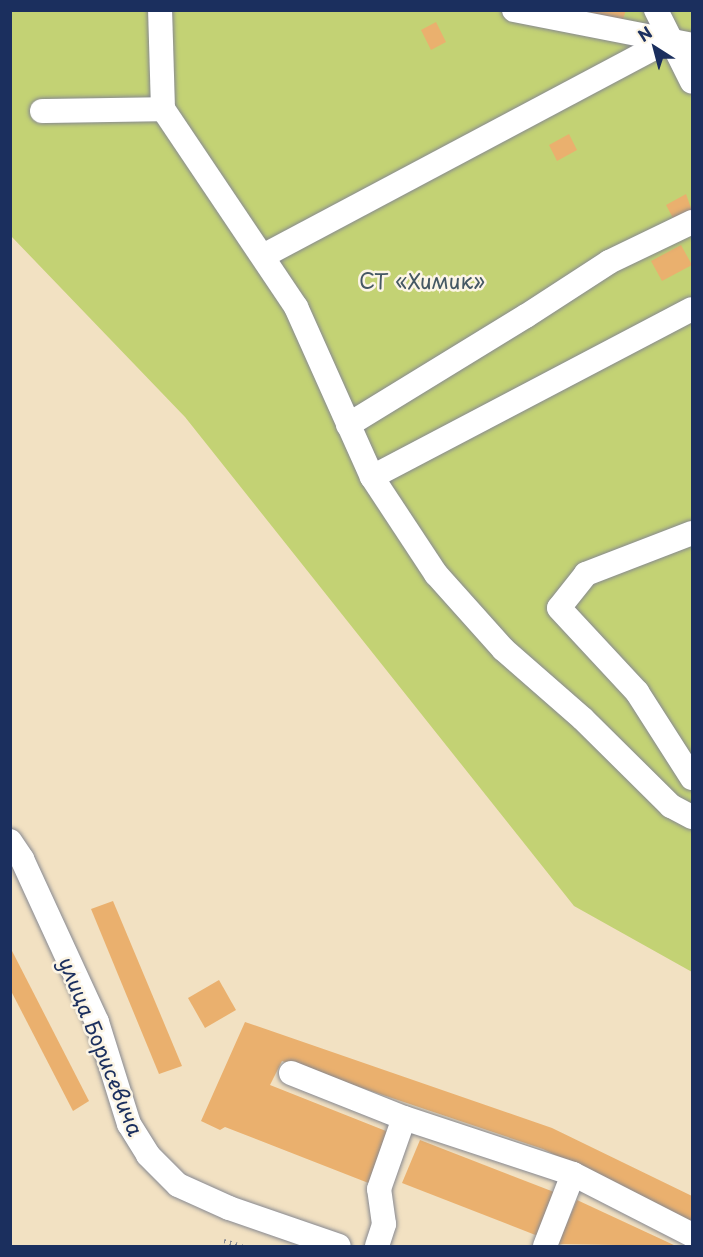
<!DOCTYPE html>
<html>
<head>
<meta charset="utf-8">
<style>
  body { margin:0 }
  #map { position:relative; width:703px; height:1257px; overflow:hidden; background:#f2e1c2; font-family:"Playpen Sans",sans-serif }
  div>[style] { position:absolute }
  .green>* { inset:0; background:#c3d274 }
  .building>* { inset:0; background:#eab06e }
  .path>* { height:4px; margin-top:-2px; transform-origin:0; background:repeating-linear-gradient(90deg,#868890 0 1.5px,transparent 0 6px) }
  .roads { filter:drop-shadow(0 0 2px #868890) drop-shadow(0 0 2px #868890) }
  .minor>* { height:24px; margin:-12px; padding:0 12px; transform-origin:12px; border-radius:12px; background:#fff }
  span { translate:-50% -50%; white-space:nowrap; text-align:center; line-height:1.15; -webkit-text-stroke:5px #fcf5e5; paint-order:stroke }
  .park-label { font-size:21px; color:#455864 }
  .street-label { font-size:21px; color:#1b2f5e }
  .frame { position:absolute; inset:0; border:12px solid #1b2f5e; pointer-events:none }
  .north { position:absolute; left:625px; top:18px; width:60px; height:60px; -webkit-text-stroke:4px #fcf5e5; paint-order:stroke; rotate:324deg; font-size:16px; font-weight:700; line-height:24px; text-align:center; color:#1b2f5e }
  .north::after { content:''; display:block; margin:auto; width:21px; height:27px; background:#1b2f5e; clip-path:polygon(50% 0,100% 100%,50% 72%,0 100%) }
</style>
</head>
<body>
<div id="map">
  <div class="green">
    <div style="clip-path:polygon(11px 11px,692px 11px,692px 972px,574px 906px,185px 417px,11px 236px)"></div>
  </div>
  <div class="building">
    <div style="clip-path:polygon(582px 10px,626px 10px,622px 22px)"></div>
    <div style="clip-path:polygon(436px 22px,446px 42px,431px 50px,421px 30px)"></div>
    <div style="clip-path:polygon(569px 134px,577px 150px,557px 161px,549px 145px)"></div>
    <div style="clip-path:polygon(686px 194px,692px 211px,674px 220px,666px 205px)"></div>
    <div style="clip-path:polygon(681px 245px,692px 265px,662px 281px,651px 261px)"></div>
    <div style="clip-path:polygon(113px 901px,182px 1066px,159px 1074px,91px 909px)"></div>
    <div style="clip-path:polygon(10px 947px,89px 1101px,73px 1111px,10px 989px)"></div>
    <div style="clip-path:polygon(219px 980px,236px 1010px,205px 1028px,188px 998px)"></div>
    <div style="clip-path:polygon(245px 1022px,552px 1128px,692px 1196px,692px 1222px,543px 1149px,282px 1061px,270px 1085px,391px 1133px,371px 1184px,225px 1127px,220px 1130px,201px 1121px)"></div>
    <div style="clip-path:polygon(420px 1140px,554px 1192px,538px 1236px,402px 1183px)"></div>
    <div style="clip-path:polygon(577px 1200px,676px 1246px,558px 1244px)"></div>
  </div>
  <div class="path">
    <div style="left:224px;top:1241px;width:19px;rotate:16deg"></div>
  </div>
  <div class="roads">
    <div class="minor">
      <div style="left:514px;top:10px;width:181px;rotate:11.1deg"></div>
      <div style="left:656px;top:10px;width:80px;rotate:63.4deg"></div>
      <div style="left:163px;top:109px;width:239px;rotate:56.1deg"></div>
      <div style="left:296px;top:307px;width:186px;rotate:65.9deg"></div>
      <div style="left:372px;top:477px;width:116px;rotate:56.6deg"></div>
      <div style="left:436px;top:574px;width:101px;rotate:48.2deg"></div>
      <div style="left:503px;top:649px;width:106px;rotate:41.2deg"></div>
      <div style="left:583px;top:719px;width:124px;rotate:44.7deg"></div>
      <div style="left:671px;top:806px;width:24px;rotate:28deg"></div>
      <div style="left:42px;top:111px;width:121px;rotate:-0.9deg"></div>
      <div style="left:163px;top:109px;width:99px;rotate:-91.7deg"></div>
      <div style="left:263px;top:256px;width:462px;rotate:-28deg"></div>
      <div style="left:348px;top:425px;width:209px;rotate:-31.5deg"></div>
      <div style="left:526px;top:316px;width:99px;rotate:-33deg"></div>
      <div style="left:609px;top:262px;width:92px;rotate:-25.7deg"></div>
      <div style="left:372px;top:477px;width:361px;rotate:-27.7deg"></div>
      <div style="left:692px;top:533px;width:114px;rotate:158.9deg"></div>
      <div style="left:586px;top:574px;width:43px;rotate:128.5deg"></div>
      <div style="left:559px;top:608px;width:115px;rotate:47.1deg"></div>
      <div style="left:637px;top:692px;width:102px;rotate:57.4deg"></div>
      <div style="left:10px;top:841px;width:22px;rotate:56deg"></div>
      <div style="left:22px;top:859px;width:179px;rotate:65.3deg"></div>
      <div style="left:97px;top:1022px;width:107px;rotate:72.6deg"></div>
      <div style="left:129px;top:1124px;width:36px;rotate:58deg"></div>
      <div style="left:148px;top:1155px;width:42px;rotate:45deg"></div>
      <div style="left:178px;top:1185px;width:56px;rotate:24.3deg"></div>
      <div style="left:229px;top:1208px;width:116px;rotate:19.1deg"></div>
      <div style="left:291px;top:1073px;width:122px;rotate:21.7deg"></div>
      <div style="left:377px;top:1246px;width:23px;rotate:-72deg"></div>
      <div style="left:384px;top:1224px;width:35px;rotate:-98deg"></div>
      <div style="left:379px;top:1189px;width:75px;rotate:-70.6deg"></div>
      <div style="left:404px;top:1118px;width:178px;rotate:18.3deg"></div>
      <div style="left:573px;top:1174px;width:134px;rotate:27.1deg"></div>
      <div style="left:545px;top:1246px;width:77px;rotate:-68.7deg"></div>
    </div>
  </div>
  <div class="park-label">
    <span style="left:422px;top:280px">СТ «Химик»</span>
  </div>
  <div class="street-label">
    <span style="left:102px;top:1046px;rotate:68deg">улица Борисевича</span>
  </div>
  <div class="frame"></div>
  <div class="north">N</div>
</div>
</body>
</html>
